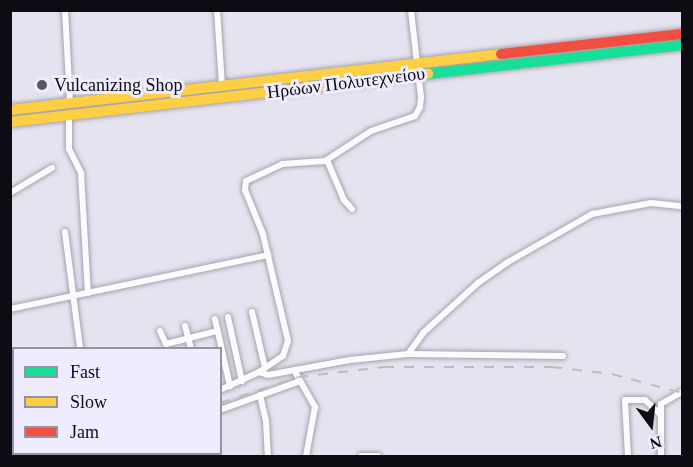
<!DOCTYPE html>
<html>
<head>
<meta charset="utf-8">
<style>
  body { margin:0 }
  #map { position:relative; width:693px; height:467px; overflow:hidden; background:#e6e3f0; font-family:Georgia,serif }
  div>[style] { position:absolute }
  .roads { filter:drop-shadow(0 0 2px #a5a3ad) drop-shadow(0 0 2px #a5a3ad) }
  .street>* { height:6px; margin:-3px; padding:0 3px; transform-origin:3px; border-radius:3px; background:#fbfbfd }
  .fast>* { height:10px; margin:-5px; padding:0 5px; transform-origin:5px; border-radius:5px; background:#16e098 }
  .slow>* { height:10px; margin:-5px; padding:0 5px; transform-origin:5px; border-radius:5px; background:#ffcf43 }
  .jam>* { height:10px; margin:-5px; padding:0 5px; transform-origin:5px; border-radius:5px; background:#f24e42 }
  .rail>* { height:1.5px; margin-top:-0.75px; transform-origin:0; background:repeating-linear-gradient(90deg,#bcbbbe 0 10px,transparent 0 20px) }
  .dots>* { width:16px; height:16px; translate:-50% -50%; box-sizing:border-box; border:3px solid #efecff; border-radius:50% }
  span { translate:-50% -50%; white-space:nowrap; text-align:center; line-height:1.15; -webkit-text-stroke:6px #efecff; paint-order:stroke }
  .street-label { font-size:18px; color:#0d0c13 }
  .poi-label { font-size:18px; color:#0d0c13 }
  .left { translate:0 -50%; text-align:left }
  .frame { position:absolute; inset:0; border:12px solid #0d0c13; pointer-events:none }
  .legend { position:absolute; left:12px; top:347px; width:210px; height:108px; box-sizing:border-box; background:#efecff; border:2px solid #9592a1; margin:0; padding:8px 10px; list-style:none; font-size:18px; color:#0d0c13 }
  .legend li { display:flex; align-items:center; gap:12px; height:30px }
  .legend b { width:30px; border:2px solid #9592a1 }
  .north { position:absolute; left:621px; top:395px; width:60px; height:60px; -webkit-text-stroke:4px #efecff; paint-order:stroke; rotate:165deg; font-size:16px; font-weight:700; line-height:24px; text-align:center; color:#0d0c13 }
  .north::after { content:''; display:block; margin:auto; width:21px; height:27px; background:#0d0c13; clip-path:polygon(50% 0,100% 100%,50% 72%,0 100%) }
</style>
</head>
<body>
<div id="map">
  <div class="roads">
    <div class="street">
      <div style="left:65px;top:10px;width:93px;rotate:86.9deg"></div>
      <div style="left:217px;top:10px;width:76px;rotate:86.2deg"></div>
      <div style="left:69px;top:115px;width:34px;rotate:90deg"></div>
      <div style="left:69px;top:149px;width:27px;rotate:63deg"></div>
      <div style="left:81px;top:173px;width:120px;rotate:86.7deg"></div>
      <div style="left:327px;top:160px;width:43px;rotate:67deg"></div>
      <div style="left:344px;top:200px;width:12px;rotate:48deg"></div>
      <div style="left:10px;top:193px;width:49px;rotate:-30.8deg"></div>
      <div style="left:65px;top:232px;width:117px;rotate:82.6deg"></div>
      <div style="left:10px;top:309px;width:264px;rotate:-11.8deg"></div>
      <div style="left:252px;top:312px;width:57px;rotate:76.9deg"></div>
      <div style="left:228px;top:317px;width:66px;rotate:77.7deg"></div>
      <div style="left:215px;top:319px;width:69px;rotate:77.4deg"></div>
      <div style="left:185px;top:326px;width:23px;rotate:75deg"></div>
      <div style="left:160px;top:331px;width:14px;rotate:65deg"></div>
      <div style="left:166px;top:344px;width:53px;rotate:-14.3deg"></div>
      <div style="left:408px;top:354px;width:26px;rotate:-54deg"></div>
      <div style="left:423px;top:333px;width:74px;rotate:-42.3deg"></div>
      <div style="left:478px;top:283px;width:37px;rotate:-35deg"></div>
      <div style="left:508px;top:262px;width:97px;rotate:-29.7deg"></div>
      <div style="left:592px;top:214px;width:60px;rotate:-10.6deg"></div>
      <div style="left:651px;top:203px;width:31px;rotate:6deg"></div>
      <div style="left:294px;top:370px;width:43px;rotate:60.4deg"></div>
      <div style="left:315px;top:407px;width:50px;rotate:100.4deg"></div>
      <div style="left:10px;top:371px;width:4px;rotate:-14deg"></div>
      <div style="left:259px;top:372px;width:9px;rotate:18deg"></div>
      <div style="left:268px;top:375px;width:83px;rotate:-10.4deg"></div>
      <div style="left:350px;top:360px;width:58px;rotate:-5.9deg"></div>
      <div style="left:408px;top:354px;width:155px;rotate:0.7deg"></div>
      <div style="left:220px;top:390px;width:43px;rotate:-24.8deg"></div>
      <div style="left:259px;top:372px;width:29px;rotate:-34deg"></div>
      <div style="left:283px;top:356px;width:16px;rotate:-72deg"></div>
      <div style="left:288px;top:341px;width:110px;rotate:-103.2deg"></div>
      <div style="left:263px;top:234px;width:48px;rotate:-112.2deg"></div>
      <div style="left:245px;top:190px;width:9px;rotate:-84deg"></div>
      <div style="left:246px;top:181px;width:40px;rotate:-25deg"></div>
      <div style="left:282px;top:164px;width:43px;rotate:-4deg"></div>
      <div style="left:325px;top:161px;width:55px;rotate:-33.1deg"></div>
      <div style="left:371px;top:131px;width:46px;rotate:-18.8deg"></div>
      <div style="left:415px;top:116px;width:10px;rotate:-61deg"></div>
      <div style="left:420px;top:107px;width:10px;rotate:-84deg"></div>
      <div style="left:421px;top:97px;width:88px;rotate:-96.6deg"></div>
      <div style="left:260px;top:395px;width:27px;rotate:77deg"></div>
      <div style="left:266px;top:421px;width:35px;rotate:87deg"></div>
      <div style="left:220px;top:410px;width:85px;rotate:-19.9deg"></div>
      <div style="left:10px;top:415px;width:4px"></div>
      <div style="left:85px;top:456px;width:6px;rotate:-18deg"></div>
      <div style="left:127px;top:456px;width:6px;rotate:-18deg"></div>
      <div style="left:361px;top:456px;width:17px"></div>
      <div style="left:628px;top:456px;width:56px;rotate:-93.1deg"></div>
      <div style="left:625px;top:400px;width:20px"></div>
      <div style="left:645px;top:400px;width:21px;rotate:43deg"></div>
      <div style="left:661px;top:456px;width:52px;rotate:-90deg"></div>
      <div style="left:661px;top:404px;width:24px;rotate:-30deg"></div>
    </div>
    <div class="fast">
      <div style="left:428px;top:74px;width:256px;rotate:-6.5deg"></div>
    </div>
    <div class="slow">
      <div style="left:10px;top:110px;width:494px;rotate:-6.5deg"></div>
      <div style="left:10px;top:122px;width:421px;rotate:-6.6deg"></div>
    </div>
    <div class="jam">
      <div style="left:501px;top:54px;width:182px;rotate:-6.3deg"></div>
    </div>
  </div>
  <div class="rail">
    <div style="left:220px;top:403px;width:82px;rotate:-18.4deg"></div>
    <div style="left:298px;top:377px;width:87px;rotate:-6.6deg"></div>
    <div style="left:384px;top:367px;width:168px"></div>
    <div style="left:552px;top:367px;width:60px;rotate:6.7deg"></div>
    <div style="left:612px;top:374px;width:73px;rotate:15.2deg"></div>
    <div style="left:111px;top:456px;width:6px;rotate:-18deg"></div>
  </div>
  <div class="dots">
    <div style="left:42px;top:85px;background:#595760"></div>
  </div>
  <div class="street-label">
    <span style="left:346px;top:83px;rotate:-7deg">Ηρώων Πολυτεχνείου</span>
  </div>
  <div class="poi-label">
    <span class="left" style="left:54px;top:85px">Vulcanizing Shop</span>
  </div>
  <div class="frame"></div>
  <ul class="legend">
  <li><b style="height:8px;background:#16e098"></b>Fast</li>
  <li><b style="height:8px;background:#ffcf43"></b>Slow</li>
  <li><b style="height:8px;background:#f24e42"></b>Jam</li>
  </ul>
  <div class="north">N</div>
</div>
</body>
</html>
